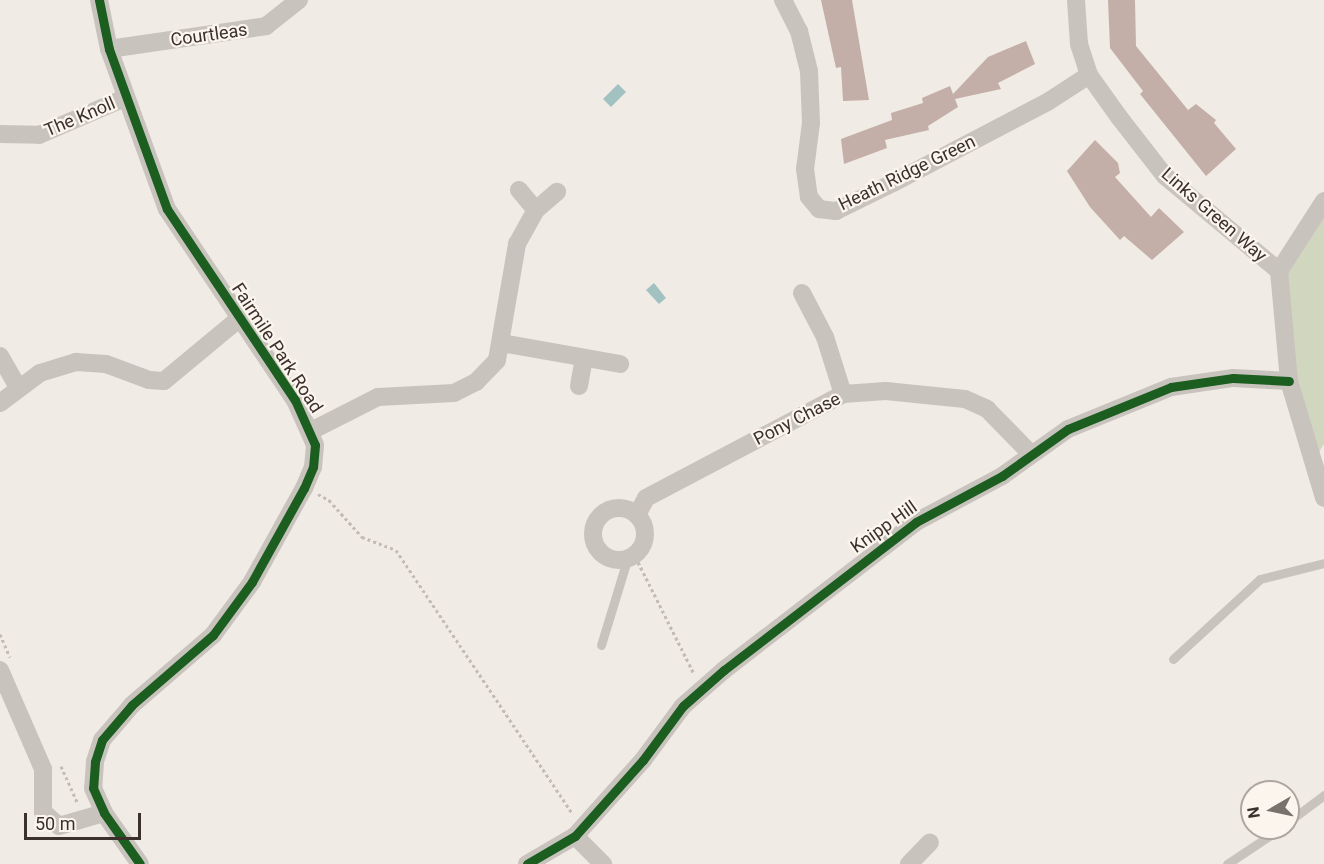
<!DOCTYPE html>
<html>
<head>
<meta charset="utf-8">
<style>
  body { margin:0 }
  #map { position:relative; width:1324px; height:864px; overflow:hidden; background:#f0ebe5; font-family:Roboto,sans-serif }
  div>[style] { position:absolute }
  .green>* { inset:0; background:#d1d6bf }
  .water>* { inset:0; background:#a1c2c1 }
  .building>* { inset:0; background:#c3afa7 }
  .path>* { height:3px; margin-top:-1.5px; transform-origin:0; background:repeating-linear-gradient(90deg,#c2bbb6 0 3px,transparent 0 6px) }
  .service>* { height:9px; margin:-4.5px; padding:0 4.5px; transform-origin:4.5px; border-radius:4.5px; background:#c9c3be }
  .minor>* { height:18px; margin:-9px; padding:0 9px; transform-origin:9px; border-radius:9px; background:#c9c3be }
  .minor>.ring { margin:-9px; padding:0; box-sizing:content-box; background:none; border:18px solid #c9c3be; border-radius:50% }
  .cycleway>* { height:9px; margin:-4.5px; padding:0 4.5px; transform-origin:4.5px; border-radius:4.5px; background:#1b5e20 }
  span { translate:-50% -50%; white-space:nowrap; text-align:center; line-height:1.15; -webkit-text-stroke:4.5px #fbf5ee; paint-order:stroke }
  .street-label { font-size:18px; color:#3b302b }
  .north { position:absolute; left:1240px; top:780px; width:60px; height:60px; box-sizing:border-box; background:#fbf5ee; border:2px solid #aea6a0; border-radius:50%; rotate:261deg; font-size:16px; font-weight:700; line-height:24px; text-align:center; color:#3b302b }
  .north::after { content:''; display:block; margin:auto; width:21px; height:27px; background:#7a716c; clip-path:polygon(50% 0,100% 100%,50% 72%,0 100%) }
  .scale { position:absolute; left:24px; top:813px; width:117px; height:27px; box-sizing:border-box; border:3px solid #3b302b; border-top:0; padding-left:8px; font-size:18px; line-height:21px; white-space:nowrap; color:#3b302b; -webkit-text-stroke:4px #fbf5ee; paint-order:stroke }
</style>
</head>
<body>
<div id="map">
  <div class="green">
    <div style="clip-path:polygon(1324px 209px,1324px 444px,1317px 455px,1296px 382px,1286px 271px)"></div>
  </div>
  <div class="water">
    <div style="clip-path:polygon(618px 84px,626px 92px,611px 107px,603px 99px)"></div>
    <div style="clip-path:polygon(654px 283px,666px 298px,659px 304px,646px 290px)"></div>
  </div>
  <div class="building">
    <div style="clip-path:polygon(821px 0,852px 0,869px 100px,843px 101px,841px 67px,836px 68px)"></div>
    <div style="clip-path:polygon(1108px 0,1135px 0,1136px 46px,1188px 110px,1196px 104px,1216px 120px,1214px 123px,1236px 149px,1206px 176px,1140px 94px,1143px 91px,1110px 48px)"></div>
    <div style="clip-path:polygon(1026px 41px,1035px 64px,998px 83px,1001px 89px,955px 99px,958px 107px,928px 126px,929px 130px,885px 140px,887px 148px,844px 164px,841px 139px,892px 120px,891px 113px,923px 103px,922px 98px,950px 86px,953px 94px,988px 57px)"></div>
    <div style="clip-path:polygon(1095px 140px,1118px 163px,1120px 173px,1115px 177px,1151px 217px,1159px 208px,1184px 232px,1152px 260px,1124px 236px,1120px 240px,1090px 207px,1067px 171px)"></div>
  </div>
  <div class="path">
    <div style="left:318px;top:494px;width:13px;rotate:29deg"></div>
    <div style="left:329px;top:500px;width:50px;rotate:48.3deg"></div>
    <div style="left:362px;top:537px;width:36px;rotate:21deg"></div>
    <div style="left:396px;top:550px;width:318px;rotate:56.2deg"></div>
    <div style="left:638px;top:562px;width:125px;rotate:63.4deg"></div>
    <div style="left:0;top:634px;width:25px;rotate:67deg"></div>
    <div style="left:61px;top:766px;width:42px;rotate:65.9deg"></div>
  </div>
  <div class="service">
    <div style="left:601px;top:645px;width:89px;rotate:-73deg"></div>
    <div style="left:1173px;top:659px;width:118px;rotate:-42.6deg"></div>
    <div style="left:1260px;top:579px;width:66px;rotate:-14deg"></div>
    <div style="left:1288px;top:822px;width:45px;rotate:-36.9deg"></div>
    <div style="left:1227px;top:864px;width:65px;rotate:-33.7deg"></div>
  </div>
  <div class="minor">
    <div style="left:99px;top:0;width:50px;rotate:78.5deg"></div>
    <div style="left:109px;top:49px;width:170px;rotate:70.1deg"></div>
    <div style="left:167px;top:209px;width:230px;rotate:56.2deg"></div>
    <div style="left:295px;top:400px;width:49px;rotate:66deg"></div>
    <div style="left:315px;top:445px;width:22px;rotate:95deg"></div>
    <div style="left:313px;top:467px;width:23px;rotate:113deg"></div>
    <div style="left:304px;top:488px;width:107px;rotate:119deg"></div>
    <div style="left:252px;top:582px;width:66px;rotate:126.3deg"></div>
    <div style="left:213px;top:635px;width:107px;rotate:139.2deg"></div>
    <div style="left:132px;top:705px;width:46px;rotate:130.6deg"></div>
    <div style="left:102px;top:740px;width:23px;rotate:108deg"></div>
    <div style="left:95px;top:762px;width:26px;rotate:94deg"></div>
    <div style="left:93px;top:788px;width:27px;rotate:66deg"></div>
    <div style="left:104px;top:813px;width:62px;rotate:54.8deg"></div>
    <div style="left:783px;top:0;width:35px;rotate:63deg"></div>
    <div style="left:799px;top:31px;width:41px;rotate:76deg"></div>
    <div style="left:809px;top:71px;width:52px;rotate:87.8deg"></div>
    <div style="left:811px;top:123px;width:46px;rotate:97.4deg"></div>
    <div style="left:805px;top:169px;width:28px;rotate:82deg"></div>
    <div style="left:809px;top:197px;width:16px;rotate:50deg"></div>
    <div style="left:819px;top:209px;width:17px;rotate:7deg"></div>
    <div style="left:836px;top:211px;width:64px;rotate:-26.2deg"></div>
    <div style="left:893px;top:183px;width:176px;rotate:-27.7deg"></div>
    <div style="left:1049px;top:101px;width:48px;rotate:-33deg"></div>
    <div style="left:1076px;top:0;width:44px;rotate:86.1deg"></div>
    <div style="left:1079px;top:44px;width:33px;rotate:72deg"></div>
    <div style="left:1089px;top:75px;width:52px;rotate:54.5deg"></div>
    <div style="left:1119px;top:117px;width:75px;rotate:52.1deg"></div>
    <div style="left:1165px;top:176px;width:148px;rotate:39.8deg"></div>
    <div style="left:109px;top:49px;width:159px;rotate:-8.3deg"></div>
    <div style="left:266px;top:26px;width:42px;rotate:-38.2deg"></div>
    <div style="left:0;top:134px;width:39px;rotate:1deg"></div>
    <div style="left:39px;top:135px;width:94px;rotate:-23.3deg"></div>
    <div style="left:519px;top:190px;width:26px;rotate:50deg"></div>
    <div style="left:1324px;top:201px;width:83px;rotate:122.7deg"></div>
    <div style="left:1279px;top:271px;width:110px;rotate:84.8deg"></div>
    <div style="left:1289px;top:381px;width:122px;rotate:73.3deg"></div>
    <div style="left:802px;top:293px;width:50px;rotate:62.4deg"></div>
    <div style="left:825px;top:337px;width:60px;rotate:72.5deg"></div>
    <div style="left:501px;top:343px;width:121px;rotate:10deg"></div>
    <div style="left:0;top:356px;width:36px;rotate:60deg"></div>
    <div style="left:579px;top:386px;width:28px;rotate:-80deg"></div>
    <div style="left:0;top:403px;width:50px;rotate:-36.9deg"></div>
    <div style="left:40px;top:373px;width:38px;rotate:-17deg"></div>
    <div style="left:76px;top:362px;width:30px;rotate:4deg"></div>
    <div style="left:106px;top:364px;width:46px;rotate:20.4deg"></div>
    <div style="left:149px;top:380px;width:15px;rotate:4deg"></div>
    <div style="left:164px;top:381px;width:99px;rotate:-39.7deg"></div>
    <div style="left:311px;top:431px;width:75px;rotate:-26.9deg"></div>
    <div style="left:378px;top:397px;width:76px;rotate:-3deg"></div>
    <div style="left:454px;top:393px;width:25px;rotate:-27deg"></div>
    <div style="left:476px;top:382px;width:30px;rotate:-46deg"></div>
    <div style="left:497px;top:360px;width:118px;rotate:-80.2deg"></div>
    <div style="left:517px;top:244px;width:39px;rotate:-61deg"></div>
    <div style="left:536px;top:210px;width:28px;rotate:-41deg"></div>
    <div class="ring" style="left:593px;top:508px;width:34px;height:34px"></div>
    <div style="left:637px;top:515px;width:19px;rotate:-62deg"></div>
    <div style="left:646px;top:498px;width:223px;rotate:-27.8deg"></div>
    <div style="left:843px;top:394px;width:43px;rotate:-4deg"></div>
    <div style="left:886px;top:391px;width:79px;rotate:5.8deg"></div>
    <div style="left:965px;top:399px;width:24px;rotate:24deg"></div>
    <div style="left:987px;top:409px;width:63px;rotate:45.6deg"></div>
    <div style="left:0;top:670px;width:108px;rotate:66.5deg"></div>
    <div style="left:43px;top:769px;width:43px;rotate:90deg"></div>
    <div style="left:43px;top:812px;width:21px;rotate:41deg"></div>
    <div style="left:59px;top:826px;width:47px;rotate:-16.1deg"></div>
    <div style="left:575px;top:836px;width:40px;rotate:45deg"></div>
    <div style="left:527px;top:864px;width:56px;rotate:-30.3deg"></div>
    <div style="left:575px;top:836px;width:102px;rotate:-48.2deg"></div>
    <div style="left:643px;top:760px;width:67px;rotate:-53.5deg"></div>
    <div style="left:683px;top:706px;width:55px;rotate:-41.3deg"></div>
    <div style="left:724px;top:670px;width:242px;rotate:-37.6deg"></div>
    <div style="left:916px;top:522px;width:98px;rotate:-28.1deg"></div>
    <div style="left:1002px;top:476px;width:81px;rotate:-35.5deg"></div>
    <div style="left:1068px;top:429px;width:111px;rotate:-22.2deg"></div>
    <div style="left:1171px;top:387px;width:63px;rotate:-8.3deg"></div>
    <div style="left:1233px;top:378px;width:56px;rotate:3.1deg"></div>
    <div style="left:909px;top:864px;width:30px;rotate:-46deg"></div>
  </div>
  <div class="cycleway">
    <div style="left:99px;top:0;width:50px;rotate:78.5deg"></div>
    <div style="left:109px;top:49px;width:170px;rotate:70.1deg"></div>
    <div style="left:167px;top:209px;width:230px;rotate:56.2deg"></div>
    <div style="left:295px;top:400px;width:49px;rotate:66deg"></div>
    <div style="left:315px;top:445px;width:22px;rotate:95deg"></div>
    <div style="left:313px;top:467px;width:23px;rotate:113deg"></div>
    <div style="left:304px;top:488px;width:107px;rotate:119deg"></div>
    <div style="left:252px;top:582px;width:66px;rotate:126.3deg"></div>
    <div style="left:213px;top:635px;width:107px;rotate:139.2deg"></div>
    <div style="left:132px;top:705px;width:46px;rotate:130.6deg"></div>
    <div style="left:102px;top:740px;width:23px;rotate:108deg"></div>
    <div style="left:95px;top:762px;width:26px;rotate:94deg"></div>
    <div style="left:93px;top:788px;width:27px;rotate:66deg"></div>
    <div style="left:104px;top:813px;width:62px;rotate:54.8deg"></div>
    <div style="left:527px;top:864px;width:56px;rotate:-30.3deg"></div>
    <div style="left:575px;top:836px;width:102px;rotate:-48.2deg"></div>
    <div style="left:643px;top:760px;width:67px;rotate:-53.5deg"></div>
    <div style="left:683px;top:706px;width:55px;rotate:-41.3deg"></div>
    <div style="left:724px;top:670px;width:242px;rotate:-37.6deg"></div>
    <div style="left:916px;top:522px;width:98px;rotate:-28.1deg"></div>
    <div style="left:1002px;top:476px;width:81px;rotate:-35.5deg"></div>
    <div style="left:1068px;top:429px;width:111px;rotate:-22.2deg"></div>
    <div style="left:1171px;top:387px;width:63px;rotate:-8.3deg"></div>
    <div style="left:1233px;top:378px;width:56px;rotate:3.1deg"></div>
  </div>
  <div class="street-label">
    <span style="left:209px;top:35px;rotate:-8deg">Courtleas</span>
    <span style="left:80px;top:117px;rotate:-23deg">The Knoll</span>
    <span style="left:907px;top:173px;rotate:-26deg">Heath Ridge Green</span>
    <span style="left:1214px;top:215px;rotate:41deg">Links Green Way</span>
    <span style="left:277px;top:348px;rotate:57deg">Fairmile Park Road</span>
    <span style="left:797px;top:419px;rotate:-27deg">Pony Chase</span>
    <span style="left:884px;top:527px;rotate:-35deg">Knipp Hill</span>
  </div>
  <div class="north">N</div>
  <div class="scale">50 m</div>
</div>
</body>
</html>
